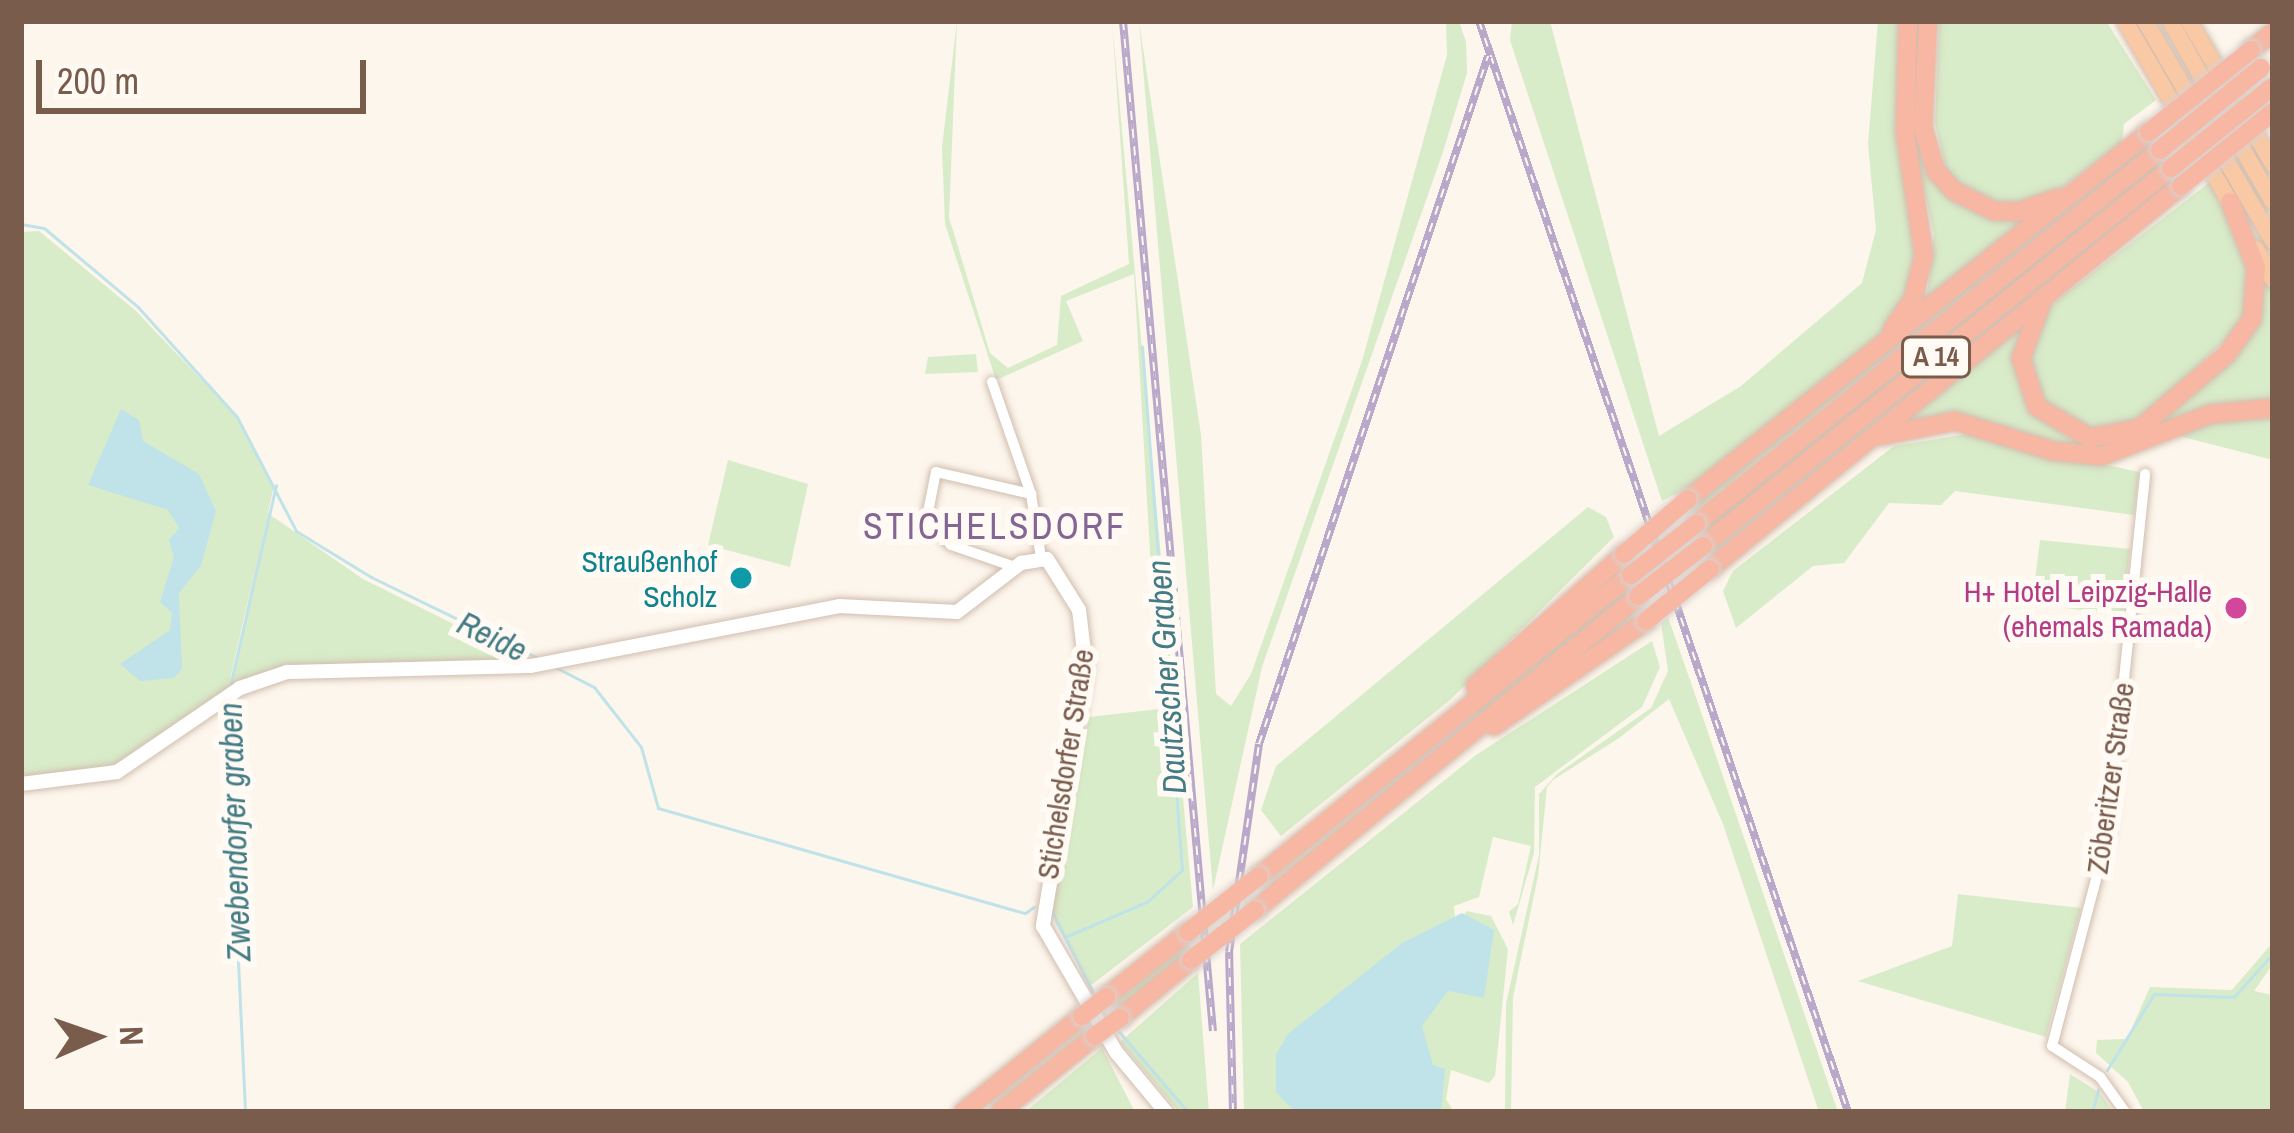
<!DOCTYPE html>
<html>
<head>
<meta charset="utf-8">
<style>
  body { margin:0 }
  #map { position:relative; width:2294px; height:1133px; overflow:hidden; background:#fdf6ec; font-family:"Archivo Narrow",sans-serif }
  div>[style] { position:absolute }
  .green>* { inset:0; background:#d8ecc9 }
  .water>* { inset:0; background:#bfe3e8 }
  .stream>* { height:3px; margin:-1.5px; padding:0 1.5px; transform-origin:1.5px; border-radius:1.5px; background:#bfe3e8 }
  .roads { filter:drop-shadow(0 0 3px #d1beb0) drop-shadow(0 0 3px #d1beb0) }
  .minor>* { height:10px; margin:-5px; padding:0 5px; transform-origin:5px; border-radius:5px; background:#fff }
  .tertiary>* { height:14px; margin:-7px; padding:0 7px; transform-origin:7px; border-radius:7px; background:#fff }
  .trunk>* { height:16px; margin:-8px; padding:0 8px; transform-origin:8px; border-radius:8px; background:#f9c8a4 }
  .motorway>* { height:18px; margin:-9px; padding:0 9px; transform-origin:9px; border-radius:9px; background:#f7b7a3 }
  .rail>* { height:8px; margin-top:-4px; transform-origin:0; background:repeating-linear-gradient(90deg,#fffaf3 0 9px,#b9a8c9 0 18px); box-sizing:border-box; border-block:3px solid #b9a8c9 }
  .bridges { filter:drop-shadow(0 0 3px #dad1cd) drop-shadow(0 0 3px #dad1cd) }
  .motorway-bridge>* { height:18px; margin:-9px; padding:0 9px; transform-origin:9px; border-radius:9px; background:#f7b7a3 }
  .dots>* { width:33px; height:33px; translate:-50% -50%; box-sizing:border-box; border:6px solid #fffaf3; border-radius:50% }
  span { translate:-50% -50%; white-space:nowrap; text-align:center; line-height:1.15; -webkit-text-stroke:12px #fffaf3; paint-order:stroke }
  .shield-label span { padding:3px 9px; background:#fffaf3; border:3px solid; border-radius:9px; -webkit-text-stroke-width:0 }
  .shield-label { font-size:27px; color:#7a5c4d; font-weight:700 }
  .culture-label { font-size:30px; color:#0d838f }
  .right { translate:-100% -50%; text-align:right }
  .hotel-label { font-size:30px; color:#b23c85 }
  .street-label { font-size:30px; color:#7a5c4d }
  .water-label { font-size:33px; color:#437c86; font-style:italic }
  .quarter-label { font-size:36px; color:#846695; letter-spacing:3px }
  .frame { position:absolute; inset:0; border:24px solid #7a5c4d; pointer-events:none }
  .north { position:absolute; left:36px; top:977px; width:120px; height:120px; -webkit-text-stroke:9px #fffaf3; paint-order:stroke; rotate:88deg; font-size:33px; font-weight:700; line-height:48px; text-align:center; color:#7a5c4d }
  .north::after { content:''; display:block; margin:auto; width:42px; height:54px; background:#7a5c4d; clip-path:polygon(50% 0,100% 100%,50% 72%,0 100%) }
  .scale { position:absolute; left:36px; top:60px; width:330px; height:54px; box-sizing:border-box; border:6px solid #7a5c4d; border-top:0; padding-left:15px; font-size:36px; line-height:42px; white-space:nowrap; color:#7a5c4d; -webkit-text-stroke:9px #fffaf3; paint-order:stroke }
</style>
</head>
<body>
<div id="map">
  <div class="green">
    <div style="clip-path:polygon(957px 21px,949px 217px,990px 353px,1008px 368px,1057px 345px,1061px 296px,1129px 264px,1112px 21px,1193px 907px,1090px 986px,1050px 913px,1089px 717px,1159px 709px,1134px 274px,1066px 301px,1083px 341px,996px 380px,945px 224px,942px 147px)"></div>
    <div style="clip-path:polygon(1139px 21px,1201px 435px,1216px 694px,1231px 706px,1251px 674px,1362px 361px,1447px 55px,1446px 21px,1459px 21px,1466px 42px,1467px 73px,1443px 152px,1262px 667px,1213px 890px)"></div>
    <div style="clip-path:polygon(1512px 21px,1550px 21px,1659px 436px,1741px 386px,1862px 283px,1876px 230px,1868px 144px,1878px 21px,1904px 21px,1918px 270px,1886px 331px,1708px 478px,1662px 501px,1510px 40px)"></div>
    <div style="clip-path:polygon(1916px 21px,1924px 21px,1919px 102px,1938px 182px,2033px 216px,1926px 304px,1934px 234px,1912px 136px)"></div>
    <div style="clip-path:polygon(1939px 21px,2106px 21px,2156px 100px,2124px 124px,2122px 142px,2051px 197px,1997px 207px,1948px 179px,1935px 123px)"></div>
    <div style="clip-path:polygon(2153px 139px,1990px 272px,1692px 513px,1690px 508px)"></div>
    <div style="clip-path:polygon(2163px 155px,2167px 162px,1701px 540px,1698px 531px)"></div>
    <div style="clip-path:polygon(2210px 182px,2250px 266px,2243px 324px,2143px 417px,2100px 432px,2048px 413px,2026px 361px,2048px 307px)"></div>
    <div style="clip-path:polygon(39px 231px,135px 310px,237px 417px,274px 486px,227px 693px,135px 756px,92px 772px,21px 776px,21px 232px)"></div>
    <div style="clip-path:polygon(2263px 278px,2273px 288px,2273px 404px,2094px 452px,1932px 418px,1897px 423px,2026px 318px,2038px 417px,2070px 438px,2112px 442px,2259px 318px)"></div>
    <div style="clip-path:polygon(976px 354px,978px 372px,925px 374px,928px 357px)"></div>
    <div style="clip-path:polygon(2273px 415px,2273px 460px,2175px 435px,2213px 419px)"></div>
    <div style="clip-path:polygon(1967px 434px,2139px 472px,2134px 515px,1955px 491px,1941px 505px,1889px 503px,1844px 563px,1813px 566px,1736px 628px,1723px 591px,1733px 571px,1894px 446px)"></div>
    <div style="clip-path:polygon(728px 460px,808px 484px,790px 567px,708px 545px)"></div>
    <div style="clip-path:polygon(1588px 507px,1606px 517px,1614px 537px,1450px 700px,1281px 836px,1261px 810px,1276px 766px)"></div>
    <div style="clip-path:polygon(266px 512px,363px 579px,524px 659px,292px 667px,230px 692px)"></div>
    <div style="clip-path:polygon(2040px 540px,2130px 549px,2122px 615px,2032px 604px)"></div>
    <div style="clip-path:polygon(1612px 599px,1616px 607px,1479px 716px,1475px 710px)"></div>
    <div style="clip-path:polygon(1668px 617px,1690px 680px,1838px 1112px,1819px 1112px,1723px 824px,1669px 699px,1619px 738px,1553px 780px,1547px 787px,1538px 876px,1513px 997px,1511px 1112px,1505px 1112px,1506px 1004px,1539px 855px,1539px 794px,1557px 774px,1651px 708px,1668px 671px,1661px 623px)"></div>
    <div style="clip-path:polygon(1652px 641px,1660px 667px,1642px 707px,1535px 787px,1534px 853px,1513px 925px,1509px 912px,1518px 904px,1531px 846px,1493px 837px,1479px 897px,1454px 906px,1455px 919px,1306px 1112px,1244px 1112px,1240px 944px,1476px 755px)"></div>
    <div style="clip-path:polygon(1958px 894px,2081px 908px,2046px 1037px,1858px 981px,1952px 946px)"></div>
    <div style="clip-path:polygon(1466px 911px,1491px 916px,1508px 949px,1495px 1076px,1489px 1083px,1451px 1070px,1446px 1099px,1454px 1112px,1438px 1112px,1420px 1020px)"></div>
    <div style="clip-path:polygon(2273px 942px,2273px 964px,2254px 991px,2273px 995px,2273px 1112px,2144px 1112px,2128px 1082px,2096px 1053px,2097px 1040px,2127px 1039px,2150px 987px,2232px 990px)"></div>
    <div style="clip-path:polygon(1189px 943px,1190px 952px,1116px 1011px,1111px 1005px)"></div>
    <div style="clip-path:polygon(1198px 973px,1209px 1112px,1179px 1112px,1120px 1042px)"></div>
    <div style="clip-path:polygon(1102px 1048px,1135px 1112px,1025px 1112px)"></div>
    <div style="clip-path:polygon(2070px 1074px,2100px 1093px,2113px 1112px,2065px 1112px)"></div>
  </div>
  <div class="water">
    <div style="clip-path:polygon(121px 409px,139px 420px,143px 441px,199px 474px,216px 511px,201px 566px,179px 593px,182px 669px,174px 678px,140px 681px,120px 664px,170px 630px,172px 613px,160px 602px,174px 557px,169px 540px,179px 528px,168px 510px,88px 485px)"></div>
    <div style="clip-path:polygon(1462px 913px,1494px 930px,1484px 998px,1448px 991px,1422px 1026px,1433px 1065px,1445px 1069px,1441px 1112px,1295px 1112px,1276px 1092px,1276px 1054px,1289px 1033px,1402px 943px)"></div>
  </div>
  <div class="stream">
    <div style="left:21px;top:224px;width:23px;rotate:10deg"></div>
    <div style="left:44px;top:228px;width:123px;rotate:40deg"></div>
    <div style="left:138px;top:307px;width:148px;rotate:48deg"></div>
    <div style="left:237px;top:417px;width:128px;rotate:62.6deg"></div>
    <div style="left:296px;top:531px;width:88px;rotate:31.5deg"></div>
    <div style="left:371px;top:577px;width:183px;rotate:25.9deg"></div>
    <div style="left:555px;top:667px;width:44px;rotate:27.1deg"></div>
    <div style="left:594px;top:687px;width:76px;rotate:51.9deg"></div>
    <div style="left:641px;top:747px;width:63px;rotate:74.4deg"></div>
    <div style="left:658px;top:808px;width:382px;rotate:16deg"></div>
    <div style="left:1025px;top:913px;width:11px;rotate:-34deg"></div>
    <div style="left:230px;top:686px;width:206px;rotate:-77.1deg"></div>
    <div style="left:226px;top:707px;width:405px;rotate:87.3deg"></div>
    <div style="left:1052px;top:912px;width:92px;rotate:62.9deg"></div>
    <div style="left:1065px;top:937px;width:90px;rotate:-23.4deg"></div>
    <div style="left:1148px;top:901px;width:46px;rotate:-42.4deg"></div>
    <div style="left:1182px;top:870px;width:525px;rotate:-94.37deg"></div>
    <div style="left:1115px;top:1027px;width:112px;rotate:49.3deg"></div>
    <div style="left:2107px;top:1070px;width:89px;rotate:-58.3deg"></div>
    <div style="left:2154px;top:994px;width:80px;rotate:2.1deg"></div>
    <div style="left:2234px;top:997px;width:59px;rotate:-48.4deg"></div>
    <div style="left:2092px;top:1112px;width:23px;rotate:-75deg"></div>
  </div>
  <div class="roads">
    <div class="minor">
      <div style="left:992px;top:382px;width:119px;rotate:70.8deg"></div>
      <div style="left:1031px;top:494px;width:65px;rotate:81.1deg"></div>
      <div style="left:1015px;top:567px;width:68px;rotate:-161deg"></div>
      <div style="left:951px;top:545px;width:37px;rotate:-131deg"></div>
      <div style="left:927px;top:517px;width:46px;rotate:-78.7deg"></div>
      <div style="left:936px;top:472px;width:98px;rotate:13deg"></div>
      <div style="left:2125px;top:1112px;width:43px;rotate:-125.5deg"></div>
      <div style="left:2100px;top:1077px;width:57px;rotate:-147.1deg"></div>
      <div style="left:2052px;top:1046px;width:219px;rotate:-75.2deg"></div>
      <div style="left:2108px;top:834px;width:362px;rotate:-84.1deg"></div>
    </div>
    <div class="tertiary">
      <div style="left:21px;top:784px;width:97px;rotate:-7.1deg"></div>
      <div style="left:117px;top:772px;width:149px;rotate:-34.3deg"></div>
      <div style="left:240px;top:688px;width:50px;rotate:-18.8deg"></div>
      <div style="left:287px;top:672px;width:244px;rotate:-1.4deg"></div>
      <div style="left:531px;top:666px;width:314px;rotate:-11deg"></div>
      <div style="left:839px;top:606px;width:118px;rotate:2.9deg"></div>
      <div style="left:957px;top:612px;width:81px;rotate:-37.4deg"></div>
      <div style="left:1021px;top:563px;width:26px;rotate:-9deg"></div>
      <div style="left:1047px;top:559px;width:60px;rotate:57.9deg"></div>
      <div style="left:1079px;top:610px;width:58px;rotate:83.1deg"></div>
      <div style="left:1086px;top:668px;width:262px;rotate:99.5deg"></div>
      <div style="left:1043px;top:926px;width:146px;rotate:59.9deg"></div>
      <div style="left:1116px;top:1052px;width:78px;rotate:50.2deg"></div>
    </div>
    <div class="trunk">
      <div style="left:2125px;top:21px;width:220px;rotate:59.9deg"></div>
      <div style="left:2145px;top:21px;width:255px;rotate:59.8deg"></div>
      <div style="left:2170px;top:21px;width:208px;rotate:60.4deg"></div>
      <div style="left:2189px;top:21px;width:166px;rotate:59.6deg"></div>
      <div style="left:2256px;top:249px;width:35px;rotate:61deg"></div>
    </div>
    <div class="motorway">
      <div style="left:1928px;top:21px;width:107px;rotate:92.7deg"></div>
      <div style="left:1923px;top:128px;width:45px;rotate:73.2deg"></div>
      <div style="left:1936px;top:171px;width:27px;rotate:48deg"></div>
      <div style="left:1954px;top:191px;width:45px;rotate:26.6deg"></div>
      <div style="left:1994px;top:211px;width:24px;rotate:2deg"></div>
      <div style="left:2018px;top:212px;width:42px;rotate:-19.3deg"></div>
      <div style="left:2251px;top:50px;width:28px;rotate:-39deg"></div>
      <div style="left:2041px;top:305px;width:57px;rotate:110.7deg"></div>
      <div style="left:2021px;top:358px;width:52px;rotate:71.9deg"></div>
      <div style="left:2037px;top:407px;width:61px;rotate:30.3deg"></div>
      <div style="left:2090px;top:438px;width:51px;rotate:-11.3deg"></div>
      <div style="left:2140px;top:428px;width:114px;rotate:-40.4deg"></div>
      <div style="left:2227px;top:354px;width:43px;rotate:-54.5deg"></div>
      <div style="left:2252px;top:319px;width:52px;rotate:-85.6deg"></div>
      <div style="left:2256px;top:267px;width:70px;rotate:-111.8deg"></div>
      <div style="left:1892px;top:330px;width:37px;rotate:-56deg"></div>
      <div style="left:1913px;top:299px;width:45px;rotate:-76deg"></div>
      <div style="left:1924px;top:255px;width:124px;rotate:-98.8deg"></div>
      <div style="left:1905px;top:132px;width:111px;rotate:-88.5deg"></div>
      <div style="left:1880px;top:436px;width:76px;rotate:-11.3deg"></div>
      <div style="left:1955px;top:421px;width:102px;rotate:17deg"></div>
      <div style="left:2053px;top:451px;width:49px;rotate:5.8deg"></div>
      <div style="left:2102px;top:456px;width:117px;rotate:-21.1deg"></div>
      <div style="left:2211px;top:414px;width:62px;rotate:-5.5deg"></div>
      <div style="left:1688px;top:499px;width:589px;rotate:-38.52deg"></div>
      <div style="left:1696px;top:524px;width:596px;rotate:-38.87deg"></div>
      <div style="left:1703px;top:546px;width:602px;rotate:-38.93deg"></div>
      <div style="left:1710px;top:569px;width:607px;rotate:-39.12deg"></div>
      <div style="left:1475px;top:686px;width:199px;rotate:-41.5deg"></div>
      <div style="left:1494px;top:726px;width:185px;rotate:-34.6deg"></div>
      <div style="left:1259px;top:876px;width:479px;rotate:-39deg"></div>
      <div style="left:1255px;top:910px;width:495px;rotate:-39.3deg"></div>
      <div style="left:1106px;top:997px;width:105px;rotate:-38.4deg"></div>
      <div style="left:1120px;top:1018px;width:92px;rotate:-39.2deg"></div>
      <div style="left:963px;top:1112px;width:153px;rotate:-38.9deg"></div>
      <div style="left:1000px;top:1112px;width:122px;rotate:-38.7deg"></div>
    </div>
  </div>
  <div class="rail">
    <div style="left:1123px;top:21px;width:1014px;rotate:84.91deg"></div>
    <div style="left:1479px;top:21px;width:1152px;rotate:71.31deg"></div>
    <div style="left:1233px;top:1112px;width:160px;rotate:-91.4deg"></div>
    <div style="left:1229px;top:952px;width:210px;rotate:-81.8deg"></div>
    <div style="left:1259px;top:744px;width:725px;rotate:-71.59deg"></div>
  </div>
  <div class="bridges">
    <div class="motorway-bridge">
      <div style="left:2149px;top:132px;width:131px;rotate:-38.8deg"></div>
      <div style="left:2160px;top:150px;width:130px;rotate:-39.1deg"></div>
      <div style="left:2171px;top:168px;width:129px;rotate:-38.7deg"></div>
      <div style="left:2181px;top:186px;width:118px;rotate:-38.8deg"></div>
      <div style="left:1624px;top:554px;width:84px;rotate:-40.7deg"></div>
      <div style="left:1631px;top:575px;width:83px;rotate:-38.1deg"></div>
      <div style="left:1638px;top:596px;width:82px;rotate:-37.6deg"></div>
      <div style="left:1646px;top:621px;width:82px;rotate:-39.1deg"></div>
      <div style="left:1188px;top:932px;width:90px;rotate:-38.3deg"></div>
      <div style="left:1191px;top:960px;width:81px;rotate:-38deg"></div>
      <div style="left:1082px;top:1016px;width:31px;rotate:-38deg"></div>
      <div style="left:1095px;top:1036px;width:31px;rotate:-36deg"></div>
    </div>
  </div>
  <div class="dots">
    <div style="left:741px;top:578px;background:#0f9aa8"></div>
    <div style="left:2236px;top:608px;background:#d1479c"></div>
  </div>
  <div class="shield-label">
    <span style="left:1936px;top:357px">A 14</span>
  </div>
  <div class="culture-label">
    <span class="right" style="left:717px;top:578px">Straußenhof<br>Scholz</span>
  </div>
  <div class="hotel-label">
    <span class="right" style="left:2212px;top:608px">H+ Hotel Leipzig-Halle<br>(ehemals Ramada)</span>
  </div>
  <div class="street-label">
    <span style="left:1065px;top:764px;rotate:-81deg">Stichelsdorfer Straße</span>
    <span style="left:2110px;top:778px;rotate:-82deg">Zöberitzer Straße</span>
  </div>
  <div class="water-label">
    <span style="left:492px;top:637px;rotate:26deg">Reide</span>
    <span style="left:1167px;top:677px;rotate:-94deg">Dautzscher Graben</span>
    <span style="left:235px;top:832px;rotate:-92deg">Zwebendorfer graben</span>
  </div>
  <div class="quarter-label">
    <span style="left:995px;top:527px">STICHELSDORF</span>
  </div>
  <div class="frame"></div>
  <div class="north">N</div>
  <div class="scale">200 m</div>
</div>
</body>
</html>
